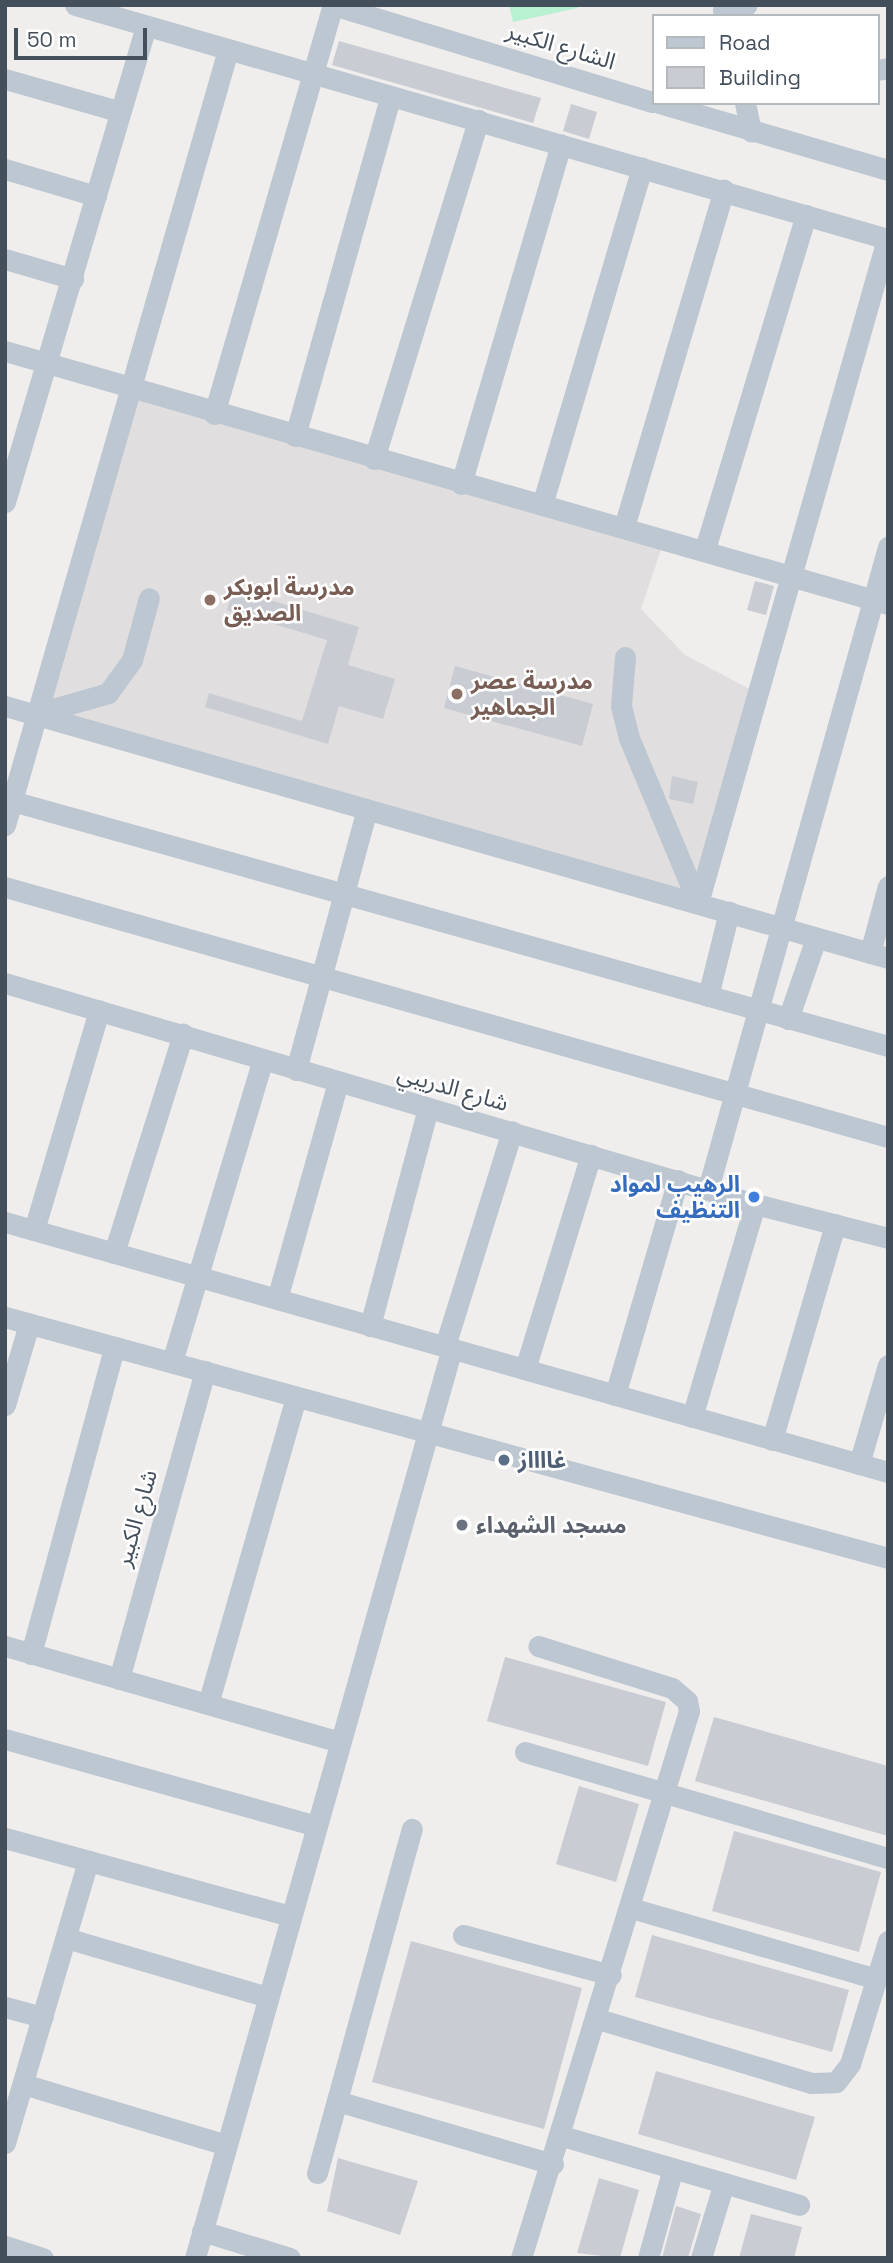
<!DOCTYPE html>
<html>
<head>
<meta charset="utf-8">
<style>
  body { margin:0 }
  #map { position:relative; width:893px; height:2263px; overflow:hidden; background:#f0eded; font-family:"Space Grotesk","Noto Sans Arabic",sans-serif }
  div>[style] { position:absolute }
  .education>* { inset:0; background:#e1dedf }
  .green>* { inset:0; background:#b8f1d2 }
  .building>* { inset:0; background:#c9ccd3 }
  .minor>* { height:21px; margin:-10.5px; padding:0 10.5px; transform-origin:10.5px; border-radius:10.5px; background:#bdc7d1 }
  .dots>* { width:19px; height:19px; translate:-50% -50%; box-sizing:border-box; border:4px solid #fff; border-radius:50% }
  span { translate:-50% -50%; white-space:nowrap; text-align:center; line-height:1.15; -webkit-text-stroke:5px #fff; paint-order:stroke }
  .street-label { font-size:23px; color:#444f5c }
  .education-label { font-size:23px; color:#785e54; font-weight:700 }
  .left { translate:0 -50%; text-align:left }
  .shop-label { font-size:23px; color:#366cbe; font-weight:700 }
  .right { translate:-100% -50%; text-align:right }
  .service-label { font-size:23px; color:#4e5e75; font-weight:700 }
  .worship-label { font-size:23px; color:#5b616d; font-weight:700 }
  .frame { position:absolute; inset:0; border:7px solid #444f5c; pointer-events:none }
  .legend { position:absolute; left:652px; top:14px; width:228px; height:91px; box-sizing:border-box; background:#fff; border:2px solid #b4b9be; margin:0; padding:9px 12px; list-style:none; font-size:21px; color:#444f5c }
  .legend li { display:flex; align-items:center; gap:14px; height:35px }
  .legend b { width:35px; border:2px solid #b4b9be }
  .scale { position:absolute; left:14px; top:28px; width:133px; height:32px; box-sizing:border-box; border:4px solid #444f5c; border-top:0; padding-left:9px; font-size:21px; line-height:24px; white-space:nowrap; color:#444f5c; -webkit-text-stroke:5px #fff; paint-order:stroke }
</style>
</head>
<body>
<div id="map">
  <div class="education">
    <div style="clip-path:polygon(128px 389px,664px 541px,641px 609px,685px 655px,754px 691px,696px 902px,35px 714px)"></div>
  </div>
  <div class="green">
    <div style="clip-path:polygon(509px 5px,577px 5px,578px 8px,513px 22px)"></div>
  </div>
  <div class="building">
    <div style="clip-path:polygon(339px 41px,541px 98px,533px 123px,332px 65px)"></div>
    <div style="clip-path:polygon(571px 104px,597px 112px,589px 139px,563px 131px)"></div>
    <div style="clip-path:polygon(755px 581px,774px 586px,766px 615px,747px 610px)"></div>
    <div style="clip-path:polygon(233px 589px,359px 627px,348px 665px,395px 679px,383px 719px,339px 706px,328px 744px,205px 707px,209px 693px,302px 721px,327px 640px,227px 610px)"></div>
    <div style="clip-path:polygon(455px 666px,593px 704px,582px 746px,444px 708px)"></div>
    <div style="clip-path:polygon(672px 776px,698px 782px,693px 804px,669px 799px)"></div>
    <div style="clip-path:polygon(505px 1657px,666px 1702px,648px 1766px,487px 1721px)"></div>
    <div style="clip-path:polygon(714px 1717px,888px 1766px,888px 1836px,695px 1781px)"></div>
    <div style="clip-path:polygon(579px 1786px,639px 1804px,616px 1882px,556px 1864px)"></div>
    <div style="clip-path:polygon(734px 1831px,881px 1872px,859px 1952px,712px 1911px)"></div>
    <div style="clip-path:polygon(652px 1935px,849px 1990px,832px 2052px,635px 1997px)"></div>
    <div style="clip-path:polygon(411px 1941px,582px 1988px,544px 2129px,372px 2082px)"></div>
    <div style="clip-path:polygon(656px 2071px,815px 2117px,796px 2180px,638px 2134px)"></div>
    <div style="clip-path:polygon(338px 2158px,418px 2181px,400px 2235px,327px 2211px)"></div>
    <div style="clip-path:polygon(599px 2178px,639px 2190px,620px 2258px,577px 2253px)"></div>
    <div style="clip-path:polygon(676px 2206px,701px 2214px,688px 2258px,662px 2258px)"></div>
    <div style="clip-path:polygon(751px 2214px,802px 2227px,794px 2258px,739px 2258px)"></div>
  </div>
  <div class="minor">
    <div style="left:75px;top:5px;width:846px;rotate:16.06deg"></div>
    <div style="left:333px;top:5px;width:334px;rotate:16.9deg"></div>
    <div style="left:723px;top:10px;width:24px;rotate:-12deg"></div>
    <div style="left:877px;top:70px;width:11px;rotate:-10deg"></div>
    <div style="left:5px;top:79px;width:117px;rotate:15.8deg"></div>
    <div style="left:659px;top:103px;width:239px;rotate:16.3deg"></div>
    <div style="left:745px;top:103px;width:29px;rotate:78deg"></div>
    <div style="left:5px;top:169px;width:95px;rotate:16.5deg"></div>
    <div style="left:5px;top:259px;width:71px;rotate:16.4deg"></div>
    <div style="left:5px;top:351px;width:919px;rotate:15.99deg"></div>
    <div style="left:214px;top:414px;width:426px;rotate:-73.8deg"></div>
    <div style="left:295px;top:436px;width:352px;rotate:-74.3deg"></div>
    <div style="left:374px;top:459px;width:355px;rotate:-72.9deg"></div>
    <div style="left:461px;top:484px;width:354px;rotate:-73.6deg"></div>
    <div style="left:5px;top:502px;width:496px;rotate:-73.5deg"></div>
    <div style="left:542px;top:505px;width:352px;rotate:-73.5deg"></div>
    <div style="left:624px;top:527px;width:352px;rotate:-73.5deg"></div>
    <div style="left:705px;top:549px;width:349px;rotate:-73.2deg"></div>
    <div style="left:625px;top:657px;width:49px;rotate:94.7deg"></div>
    <div style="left:621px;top:706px;width:33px;rotate:76deg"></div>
    <div style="left:629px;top:738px;width:179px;rotate:67.3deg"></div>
    <div style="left:5px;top:706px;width:918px;rotate:15.93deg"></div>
    <div style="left:35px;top:714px;width:76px;rotate:-16deg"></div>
    <div style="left:108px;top:693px;width:41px;rotate:-54deg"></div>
    <div style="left:132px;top:660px;width:64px;rotate:-74.7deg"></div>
    <div style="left:12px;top:801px;width:910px;rotate:15.63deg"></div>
    <div style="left:5px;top:825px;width:806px;rotate:-73.95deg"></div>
    <div style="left:5px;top:887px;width:918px;rotate:15.81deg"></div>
    <div style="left:698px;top:903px;width:690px;rotate:-74.11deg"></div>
    <div style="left:870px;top:953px;width:69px;rotate:-75deg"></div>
    <div style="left:5px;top:983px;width:782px;rotate:16.42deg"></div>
    <div style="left:755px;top:1204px;width:137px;rotate:14.3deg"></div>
    <div style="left:708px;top:996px;width:87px;rotate:-76deg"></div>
    <div style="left:788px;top:1019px;width:86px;rotate:-70.9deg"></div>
    <div style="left:296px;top:1070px;width:270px;rotate:-74.8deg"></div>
    <div style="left:708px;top:1189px;width:667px;rotate:-74.34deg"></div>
    <div style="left:5px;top:1222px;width:918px;rotate:15.81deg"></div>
    <div style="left:34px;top:1230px;width:229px;rotate:-73.5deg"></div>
    <div style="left:114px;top:1253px;width:230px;rotate:-72.5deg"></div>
    <div style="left:277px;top:1299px;width:225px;rotate:-74.3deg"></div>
    <div style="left:5px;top:1317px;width:915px;rotate:15.27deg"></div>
    <div style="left:370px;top:1326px;width:226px;rotate:-75.1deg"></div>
    <div style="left:445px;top:1346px;width:225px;rotate:-72.7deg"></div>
    <div style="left:172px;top:1362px;width:316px;rotate:-73.3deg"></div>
    <div style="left:525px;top:1369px;width:224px;rotate:-72.9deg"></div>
    <div style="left:615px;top:1395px;width:224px;rotate:-73.7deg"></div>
    <div style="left:5px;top:1405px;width:84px;rotate:-73.5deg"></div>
    <div style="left:692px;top:1417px;width:222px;rotate:-73.5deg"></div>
    <div style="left:772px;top:1440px;width:225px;rotate:-73.7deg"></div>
    <div style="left:859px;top:1464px;width:103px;rotate:-73.7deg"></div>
    <div style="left:5px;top:1646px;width:348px;rotate:16deg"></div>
    <div style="left:31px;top:1654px;width:317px;rotate:-74.8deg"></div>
    <div style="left:119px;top:1679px;width:320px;rotate:-74.4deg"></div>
    <div style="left:208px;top:1704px;width:319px;rotate:-74deg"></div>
    <div style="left:5px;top:1739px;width:323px;rotate:15.6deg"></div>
    <div style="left:525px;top:1752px;width:378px;rotate:16.3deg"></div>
    <div style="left:5px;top:1838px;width:296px;rotate:15.3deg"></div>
    <div style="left:631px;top:1908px;width:256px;rotate:16.1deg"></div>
    <div style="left:463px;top:1935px;width:153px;rotate:15.1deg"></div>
    <div style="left:66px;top:1938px;width:210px;rotate:16.3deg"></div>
    <div style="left:5px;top:2007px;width:39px;rotate:15deg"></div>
    <div style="left:598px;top:2019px;width:223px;rotate:16.7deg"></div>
    <div style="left:812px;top:2083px;width:24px;rotate:-2deg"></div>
    <div style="left:836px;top:2082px;width:23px;rotate:-52deg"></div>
    <div style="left:850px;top:2064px;width:129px;rotate:-72.8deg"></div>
    <div style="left:23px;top:2084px;width:212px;rotate:16.7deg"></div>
    <div style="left:337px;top:2101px;width:225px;rotate:16.3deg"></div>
    <div style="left:562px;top:2136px;width:247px;rotate:16.2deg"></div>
    <div style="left:5px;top:2143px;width:294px;rotate:-73.6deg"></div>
    <div style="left:317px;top:2173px;width:357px;rotate:-74.6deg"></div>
    <div style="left:202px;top:2231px;width:92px;rotate:17.1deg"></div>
    <div style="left:5px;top:2246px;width:40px;rotate:18deg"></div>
    <div style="left:195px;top:2258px;width:946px;rotate:-74.23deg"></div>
    <div style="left:521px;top:2258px;width:572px;rotate:-72.93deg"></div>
    <div style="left:689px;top:1711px;width:10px;rotate:-101deg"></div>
    <div style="left:687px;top:1701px;width:20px;rotate:-139deg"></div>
    <div style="left:672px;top:1688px;width:140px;rotate:-162.6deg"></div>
    <div style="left:648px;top:2258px;width:93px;rotate:-74.5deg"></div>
    <div style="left:701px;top:2258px;width:78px;rotate:-73deg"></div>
  </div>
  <div class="dots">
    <div style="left:210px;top:600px;background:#8d6e63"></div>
    <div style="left:457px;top:694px;background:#8d6e63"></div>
    <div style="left:754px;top:1197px;background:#3f7fe0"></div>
    <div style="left:504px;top:1460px;background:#5c6f8a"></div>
    <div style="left:462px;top:1525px;background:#6b7280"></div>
  </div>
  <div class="street-label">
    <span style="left:561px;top:46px;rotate:17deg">الشارع الكبير</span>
    <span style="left:453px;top:1088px;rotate:16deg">شارع الدريبي</span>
    <span style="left:136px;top:1518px;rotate:-74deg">شارع الكبير</span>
  </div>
  <div class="education-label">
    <span class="left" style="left:224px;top:600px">مدرسة ابوبكر<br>الصديق</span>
    <span class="left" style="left:471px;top:694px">مدرسة عصر<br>الجماهير</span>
  </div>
  <div class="shop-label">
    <span class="right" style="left:740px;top:1197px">الرهيب لمواد<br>التنظيف</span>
  </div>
  <div class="service-label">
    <span class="left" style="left:518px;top:1460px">غااااز</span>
  </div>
  <div class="worship-label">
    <span class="left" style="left:476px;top:1525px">مسجد الشهداء</span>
  </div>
  <div class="frame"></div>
  <ul class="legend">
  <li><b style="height:9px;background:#bdc7d1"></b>Road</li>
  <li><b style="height:19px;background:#c9ccd3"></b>Building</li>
  </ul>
  <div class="scale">50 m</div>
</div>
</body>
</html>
